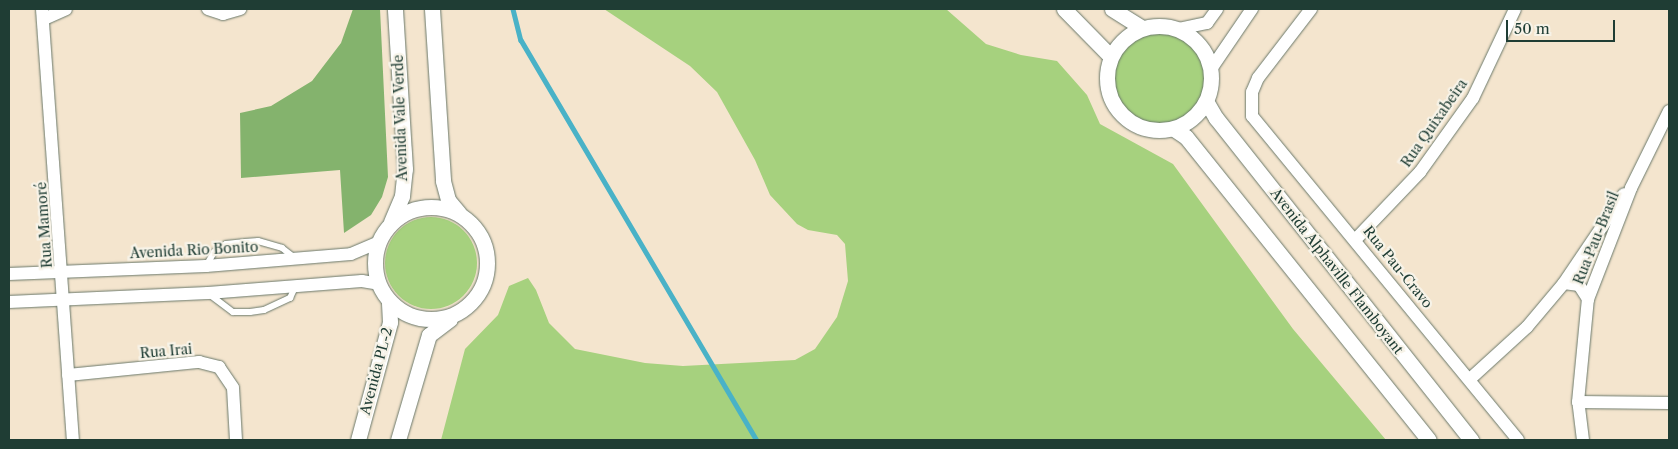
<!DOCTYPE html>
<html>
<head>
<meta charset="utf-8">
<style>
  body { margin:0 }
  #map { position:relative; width:1678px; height:449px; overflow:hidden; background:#f4e5ce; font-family:"Libre Caslon Text",serif }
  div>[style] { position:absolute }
  .green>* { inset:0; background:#a6d17e }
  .round { border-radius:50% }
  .forest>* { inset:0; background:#84b36d }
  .stream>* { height:4.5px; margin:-2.25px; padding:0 2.25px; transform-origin:2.25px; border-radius:2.25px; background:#49b2c7 }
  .roads { filter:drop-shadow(0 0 1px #6a786a) drop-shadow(0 0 1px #6a786a) }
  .service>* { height:6px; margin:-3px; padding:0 3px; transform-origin:3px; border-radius:3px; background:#fff }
  .minor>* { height:12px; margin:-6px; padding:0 6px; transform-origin:6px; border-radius:6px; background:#fff }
  .tertiary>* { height:15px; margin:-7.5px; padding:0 7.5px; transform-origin:7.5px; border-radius:7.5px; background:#fff }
  .tertiary>.ring { margin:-7.5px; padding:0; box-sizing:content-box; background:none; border:15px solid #fff; border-radius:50% }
  span { translate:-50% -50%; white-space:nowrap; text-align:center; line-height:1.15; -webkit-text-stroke:4.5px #f7f3e8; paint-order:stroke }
  .street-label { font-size:14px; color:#1f3d34 }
  .frame { position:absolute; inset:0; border:10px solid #1f3d34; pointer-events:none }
  .scale { position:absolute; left:1506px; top:20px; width:109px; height:22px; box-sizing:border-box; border:2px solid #1f3d34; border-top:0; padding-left:6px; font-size:15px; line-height:18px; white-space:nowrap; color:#1f3d34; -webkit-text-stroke:4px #f7f3e8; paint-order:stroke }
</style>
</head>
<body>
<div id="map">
  <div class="green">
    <div style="clip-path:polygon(604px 9px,946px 9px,986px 44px,1021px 55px,1057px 61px,1087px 95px,1100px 124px,1173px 164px,1293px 329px,1386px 440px,441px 440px,465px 349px,498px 315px,509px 286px,528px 278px,536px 290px,549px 323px,575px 349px,645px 363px,683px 366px,795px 360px,815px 349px,837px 317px,848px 281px,845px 244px,837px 235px,808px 230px,797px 224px,770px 195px,755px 160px,717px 92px,690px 66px)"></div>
    <div class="round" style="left:1113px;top:32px;width:92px;height:92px"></div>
    <div class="round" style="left:385px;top:217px;width:92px;height:92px"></div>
  </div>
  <div class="forest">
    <div style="clip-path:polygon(353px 9px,380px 9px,388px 177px,382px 197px,371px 215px,344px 233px,340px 170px,241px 178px,240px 113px,271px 106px,312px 81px,341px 43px)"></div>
  </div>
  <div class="stream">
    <div style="left:513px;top:9px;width:32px;rotate:76deg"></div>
    <div style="left:521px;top:40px;width:464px;rotate:59.5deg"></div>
  </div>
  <div class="roads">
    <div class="service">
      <div style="left:206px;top:266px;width:16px;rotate:-60deg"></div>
      <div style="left:214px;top:252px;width:14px;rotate:-34deg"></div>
      <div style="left:226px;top:244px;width:19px;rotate:-6deg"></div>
      <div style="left:245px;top:242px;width:13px;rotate:-4deg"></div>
      <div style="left:258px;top:241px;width:25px;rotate:16deg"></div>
      <div style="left:282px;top:248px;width:16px;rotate:38deg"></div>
      <div style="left:209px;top:294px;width:30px;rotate:37deg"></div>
      <div style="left:233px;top:312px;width:17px"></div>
      <div style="left:250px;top:312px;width:14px;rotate:-8deg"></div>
      <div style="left:264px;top:310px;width:29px;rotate:-25deg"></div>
      <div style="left:290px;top:298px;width:14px;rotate:-65deg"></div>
    </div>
    <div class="minor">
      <div style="left:42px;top:9px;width:432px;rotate:85.9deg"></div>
      <div style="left:208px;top:9px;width:16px;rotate:18deg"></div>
      <div style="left:223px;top:14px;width:18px;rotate:-16deg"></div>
      <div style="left:1311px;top:9px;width:87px;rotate:127.5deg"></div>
      <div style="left:1258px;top:78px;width:15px;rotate:113deg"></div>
      <div style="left:1252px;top:92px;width:24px;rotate:90deg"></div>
      <div style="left:1252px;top:116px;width:419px;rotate:50.6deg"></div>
      <div style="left:44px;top:19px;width:24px;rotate:-24deg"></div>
      <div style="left:1178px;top:29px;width:30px;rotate:-12deg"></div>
      <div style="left:1207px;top:23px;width:17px;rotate:-54deg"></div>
      <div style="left:1211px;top:69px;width:73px;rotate:-55.7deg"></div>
      <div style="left:1356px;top:239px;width:93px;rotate:-46.3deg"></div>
      <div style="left:1420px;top:172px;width:91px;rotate:-54.4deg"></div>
      <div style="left:1473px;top:98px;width:98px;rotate:-64.7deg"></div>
      <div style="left:9px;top:274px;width:197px;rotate:-2.3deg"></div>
      <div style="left:206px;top:266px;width:145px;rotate:-4.7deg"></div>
      <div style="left:351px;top:254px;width:30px;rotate:-23deg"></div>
      <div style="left:1564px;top:283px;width:15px;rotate:8deg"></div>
      <div style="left:1579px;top:285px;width:17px;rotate:57deg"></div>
      <div style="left:9px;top:302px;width:199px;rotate:-2.6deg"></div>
      <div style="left:208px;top:293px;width:154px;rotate:-4.5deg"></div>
      <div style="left:362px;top:281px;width:17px;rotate:10deg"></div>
      <div style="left:68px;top:375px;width:132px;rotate:-5.7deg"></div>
      <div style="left:199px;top:362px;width:21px;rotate:14deg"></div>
      <div style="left:219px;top:367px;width:25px;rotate:56deg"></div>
      <div style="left:233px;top:388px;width:52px;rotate:86.7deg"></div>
      <div style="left:1470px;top:379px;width:77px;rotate:-42.4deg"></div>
      <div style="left:1527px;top:327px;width:57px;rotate:-49.9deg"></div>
      <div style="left:1564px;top:283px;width:107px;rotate:-56deg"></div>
      <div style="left:1578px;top:402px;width:91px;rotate:0.6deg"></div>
      <div style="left:1583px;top:440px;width:38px;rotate:-97deg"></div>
      <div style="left:1578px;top:402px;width:103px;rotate:-84.5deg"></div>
      <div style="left:1588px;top:299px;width:119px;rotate:-68.8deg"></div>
      <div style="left:1631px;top:188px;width:86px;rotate:-63.7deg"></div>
    </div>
    <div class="tertiary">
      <div style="left:432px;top:9px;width:172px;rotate:86.3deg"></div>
      <div style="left:443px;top:181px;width:20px;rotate:75deg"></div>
      <div style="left:448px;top:200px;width:17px;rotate:50deg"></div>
      <div style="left:1064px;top:9px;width:67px;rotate:45.6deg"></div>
      <div style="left:1112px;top:9px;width:36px;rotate:32deg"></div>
      <div class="ring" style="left:1107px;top:26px;width:89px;height:89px"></div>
      <div style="left:1206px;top:101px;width:20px;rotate:60deg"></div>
      <div style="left:1216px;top:118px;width:411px;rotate:51.6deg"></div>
      <div style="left:1174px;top:129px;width:14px;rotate:34deg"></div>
      <div style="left:1186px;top:137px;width:388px;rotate:51.3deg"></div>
      <div class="ring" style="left:375px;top:207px;width:97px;height:97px"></div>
      <div style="left:391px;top:222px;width:28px;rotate:-67deg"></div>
      <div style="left:402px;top:196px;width:27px;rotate:-84deg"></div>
      <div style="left:405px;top:169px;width:160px;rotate:-93.6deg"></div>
      <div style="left:358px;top:440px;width:122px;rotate:-74.8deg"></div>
      <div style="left:390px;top:322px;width:21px;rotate:-93deg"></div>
      <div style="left:398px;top:440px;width:109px;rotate:-73.6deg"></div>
      <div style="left:429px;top:335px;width:26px;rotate:-37deg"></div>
    </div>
  </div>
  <div class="street-label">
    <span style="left:400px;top:118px;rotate:-92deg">Avenida Vale Verde</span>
    <span style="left:1434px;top:123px;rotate:-55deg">Rua Quixabeira</span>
    <span style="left:44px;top:225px;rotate:-94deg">Rua Mamoré</span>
    <span style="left:1596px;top:238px;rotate:-68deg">Rua Pau-Brasil</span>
    <span style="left:194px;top:250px;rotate:-3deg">Avenida Rio Bonito</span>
    <span style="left:1398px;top:267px;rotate:51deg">Rua Pau-Cravo</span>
    <span style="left:1337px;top:271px;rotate:52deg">Avenida Alphaville Flamboyant</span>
    <span style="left:166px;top:351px;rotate:-5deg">Rua Irai</span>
    <span style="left:376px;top:371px;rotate:-75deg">Avenida PL-2</span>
  </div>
  <div class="frame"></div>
  <div class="scale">50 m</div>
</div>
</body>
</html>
